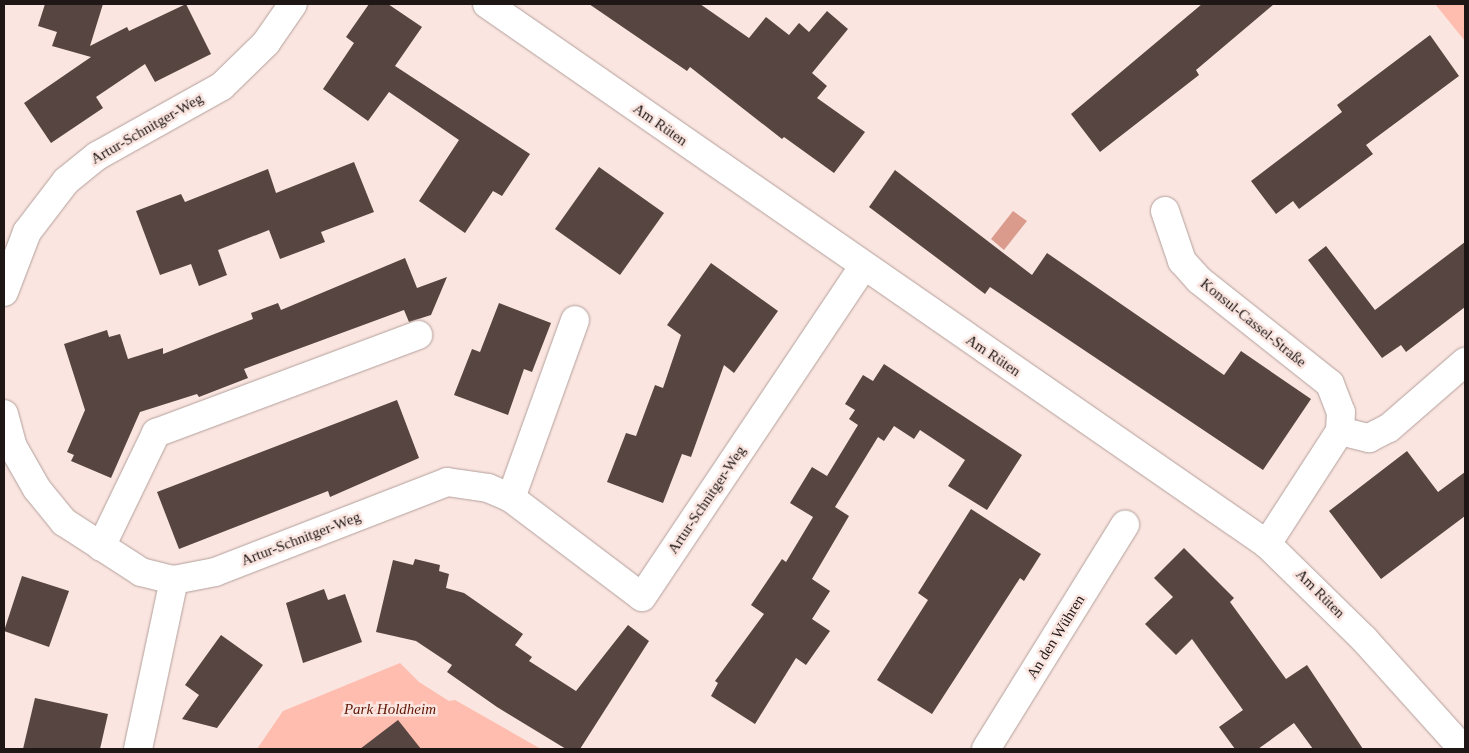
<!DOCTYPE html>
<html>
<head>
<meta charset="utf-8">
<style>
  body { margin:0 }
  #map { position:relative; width:1469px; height:753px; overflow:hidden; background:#fae5e0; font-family:Georgia,serif }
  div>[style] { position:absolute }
  .green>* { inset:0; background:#febdae }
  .water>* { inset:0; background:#da9b8c }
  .building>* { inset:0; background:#564541 }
  .roads { filter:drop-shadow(0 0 1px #b39f9b) drop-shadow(0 0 1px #b39f9b) }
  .street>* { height:28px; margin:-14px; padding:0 14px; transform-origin:14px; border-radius:14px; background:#fff }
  span { translate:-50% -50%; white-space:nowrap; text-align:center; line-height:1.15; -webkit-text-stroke:5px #fae5e0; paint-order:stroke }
  .street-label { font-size:15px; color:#1e1715 }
  .park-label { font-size:15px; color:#601605; font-style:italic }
  .frame { position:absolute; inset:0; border:5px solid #1e1715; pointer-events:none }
</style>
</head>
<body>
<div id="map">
  <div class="green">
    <div style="clip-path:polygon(1435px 4px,1465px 4px,1465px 41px)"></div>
    <div style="clip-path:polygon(400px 663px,419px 682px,449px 701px,455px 700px,541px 749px,257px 749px,283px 711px)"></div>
  </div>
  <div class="water">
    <div style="clip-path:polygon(1013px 211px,1027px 221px,1004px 250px,991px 239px)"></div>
  </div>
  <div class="building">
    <div style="clip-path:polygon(45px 4px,103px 4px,90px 46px,127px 27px,129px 31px,186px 4px,211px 54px,155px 82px,145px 64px,96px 97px,103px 108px,51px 143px,24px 103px,91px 57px,52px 46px,57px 32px,38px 26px)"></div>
    <div style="clip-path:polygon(369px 4px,388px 4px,422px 27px,395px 66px,530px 154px,502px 196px,493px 191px,465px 233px,419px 201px,459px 140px,389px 92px,368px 121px,323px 89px,354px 43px,346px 37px)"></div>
    <div style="clip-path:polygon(589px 4px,700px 4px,749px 38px,766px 17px,789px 35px,799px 23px,809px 32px,827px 11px,848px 29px,812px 73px,827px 86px,817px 98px,865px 132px,834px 173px,784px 137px,782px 139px,690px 67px,687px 71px)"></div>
    <div style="clip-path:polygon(1202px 4px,1274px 4px,1196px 70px,1199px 75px,1100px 152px,1071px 114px)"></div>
    <div style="clip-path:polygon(1430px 35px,1459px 76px,1366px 145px,1373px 154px,1299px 209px,1293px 201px,1276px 214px,1251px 181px,1342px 112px,1337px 105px)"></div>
    <div style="clip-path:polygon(354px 162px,374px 212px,321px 232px,325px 242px,280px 259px,269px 230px,218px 250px,227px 275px,199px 286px,191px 264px,160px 275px,136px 211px,181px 194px,185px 202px,268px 169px,276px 193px)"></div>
    <div style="clip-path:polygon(599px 167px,664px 213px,620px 275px,555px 229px)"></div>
    <div style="clip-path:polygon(895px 170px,1032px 275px,1047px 253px,1224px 375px,1241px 351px,1311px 399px,1263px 470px,990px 287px,985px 294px,869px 207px)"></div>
    <div style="clip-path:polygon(1465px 242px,1465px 307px,1406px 352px,1401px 345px,1382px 358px,1308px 260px,1326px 246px,1375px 310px)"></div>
    <div style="clip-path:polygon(405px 258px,417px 288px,447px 277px,431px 315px,409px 322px,404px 310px,244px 369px,248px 378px,199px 397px,197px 394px,140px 412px,111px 478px,71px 461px,74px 455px,67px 452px,85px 410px,64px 344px,107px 330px,109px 337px,120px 334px,128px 359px,163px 348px,163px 354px,253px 319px,251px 313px,278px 303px,281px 310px)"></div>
    <div style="clip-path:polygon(711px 263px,778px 311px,734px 373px,724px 365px,691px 457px,682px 454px,663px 503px,607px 482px,626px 433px,636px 436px,655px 385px,663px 388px,681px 335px,667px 325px)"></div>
    <div style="clip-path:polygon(499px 303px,551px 323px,532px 372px,524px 369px,508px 415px,454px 395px,472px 349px,480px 352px)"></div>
    <div style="clip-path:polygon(884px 364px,1022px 455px,987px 510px,948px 486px,965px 460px,920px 430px,914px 439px,894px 426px,884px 441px,878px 437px,835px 507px,849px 516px,812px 579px,830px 591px,812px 619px,830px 631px,806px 665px,796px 658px,755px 724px,711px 696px,718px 683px,715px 681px,764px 614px,751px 605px,782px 559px,786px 562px,813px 517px,790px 503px,812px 467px,827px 476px,858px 425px,849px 419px,855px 410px,845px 404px,863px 375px,873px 381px)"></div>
    <div style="clip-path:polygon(397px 400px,419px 458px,330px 497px,328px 491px,179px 549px,157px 492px)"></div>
    <div style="clip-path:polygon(1407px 451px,1438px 492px,1465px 472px,1465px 516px,1381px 579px,1329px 511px)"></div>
    <div style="clip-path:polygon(971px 509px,1041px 554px,1024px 581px,1020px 578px,932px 714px,877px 680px,928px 600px,918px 593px)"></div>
    <div style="clip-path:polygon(1184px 548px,1234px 598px,1230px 602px,1286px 679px,1307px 665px,1363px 749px,1313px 749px,1294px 723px,1258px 749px,1235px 749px,1219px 727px,1243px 710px,1192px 639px,1176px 655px,1145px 624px,1173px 597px,1154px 578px)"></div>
    <div style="clip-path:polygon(415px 559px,440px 565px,439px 571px,449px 574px,446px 588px,464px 593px,523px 634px,515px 645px,532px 657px,529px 661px,576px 691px,628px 625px,649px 641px,580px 749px,566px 749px,497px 707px,447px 672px,452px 665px,416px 641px,376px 632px,393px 560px,413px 565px)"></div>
    <div style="clip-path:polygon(22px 576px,69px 591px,49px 647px,4px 631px)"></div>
    <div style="clip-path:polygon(324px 589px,328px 600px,345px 594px,362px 642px,303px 663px,286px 603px)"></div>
    <div style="clip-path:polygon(221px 635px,263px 665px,217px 728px,182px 719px,199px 695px,185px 685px)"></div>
    <div style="clip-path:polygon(35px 698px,108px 714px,100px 749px,23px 749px)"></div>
    <div style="clip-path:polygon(398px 720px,421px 749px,360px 749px)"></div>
  </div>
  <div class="roads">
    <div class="street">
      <div style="left:487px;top:4px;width:949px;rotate:34.7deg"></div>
      <div style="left:1267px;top:544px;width:136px;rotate:44.4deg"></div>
      <div style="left:1364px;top:639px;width:148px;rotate:48deg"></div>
      <div style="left:1165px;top:211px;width:53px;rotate:71.2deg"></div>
      <div style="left:1182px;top:261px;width:25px;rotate:48deg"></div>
      <div style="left:1199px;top:280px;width:167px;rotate:38.4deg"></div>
      <div style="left:1330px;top:384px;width:30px;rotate:69deg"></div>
      <div style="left:1341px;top:412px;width:19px;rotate:93deg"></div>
      <div style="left:1340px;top:431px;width:135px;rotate:122.9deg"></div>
      <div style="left:4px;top:292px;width:64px;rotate:-69deg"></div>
      <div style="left:27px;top:232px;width:64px;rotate:-52.6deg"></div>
      <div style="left:66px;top:181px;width:40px;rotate:-39deg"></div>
      <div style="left:97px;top:156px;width:143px;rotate:-29.2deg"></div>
      <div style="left:222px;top:86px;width:62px;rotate:-44.3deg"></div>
      <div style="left:266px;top:43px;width:47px;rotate:-55.3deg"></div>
      <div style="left:4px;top:414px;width:34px;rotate:75deg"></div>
      <div style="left:13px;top:447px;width:48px;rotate:60.3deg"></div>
      <div style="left:37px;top:489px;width:43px;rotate:50.7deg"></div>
      <div style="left:64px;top:522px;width:92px;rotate:33deg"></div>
      <div style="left:141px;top:572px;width:34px;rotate:14deg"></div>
      <div style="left:174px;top:580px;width:42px;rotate:-11deg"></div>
      <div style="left:215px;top:572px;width:249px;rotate:-21.2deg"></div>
      <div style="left:447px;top:482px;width:41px;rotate:8.3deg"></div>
      <div style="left:488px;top:488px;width:25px;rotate:23deg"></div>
      <div style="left:511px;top:498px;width:164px;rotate:37.1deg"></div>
      <div style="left:642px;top:597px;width:397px;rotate:-56.2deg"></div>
      <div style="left:1340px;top:431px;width:30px;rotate:14deg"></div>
      <div style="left:1369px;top:438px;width:22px;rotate:-27deg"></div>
      <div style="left:1389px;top:428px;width:101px;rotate:-41deg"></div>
      <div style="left:511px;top:498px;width:189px;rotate:-70.2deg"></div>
      <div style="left:101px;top:547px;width:127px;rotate:-64.2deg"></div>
      <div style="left:156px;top:433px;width:280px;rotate:-20.5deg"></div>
      <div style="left:138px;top:749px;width:173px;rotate:-78deg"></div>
      <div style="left:986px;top:749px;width:264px;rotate:-58.2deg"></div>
    </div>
  </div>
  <div class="street-label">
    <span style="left:660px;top:125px;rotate:35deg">Am Rüten</span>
    <span style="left:147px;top:129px;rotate:-30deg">Artur-Schnitger-Weg</span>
    <span style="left:1253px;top:323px;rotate:39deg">Konsul-Cassel-Straße</span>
    <span style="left:993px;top:356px;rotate:34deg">Am Rüten</span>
    <span style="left:707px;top:500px;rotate:-56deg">Artur-Schnitger-Weg</span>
    <span style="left:301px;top:539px;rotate:-21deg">Artur-Schnitger-Weg</span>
    <span style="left:1320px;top:594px;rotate:45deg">Am Rüten</span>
    <span style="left:1056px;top:637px;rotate:-58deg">An den Wühren</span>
  </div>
  <div class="park-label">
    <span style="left:390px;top:710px">Park Holdheim</span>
  </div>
  <div class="frame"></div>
</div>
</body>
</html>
